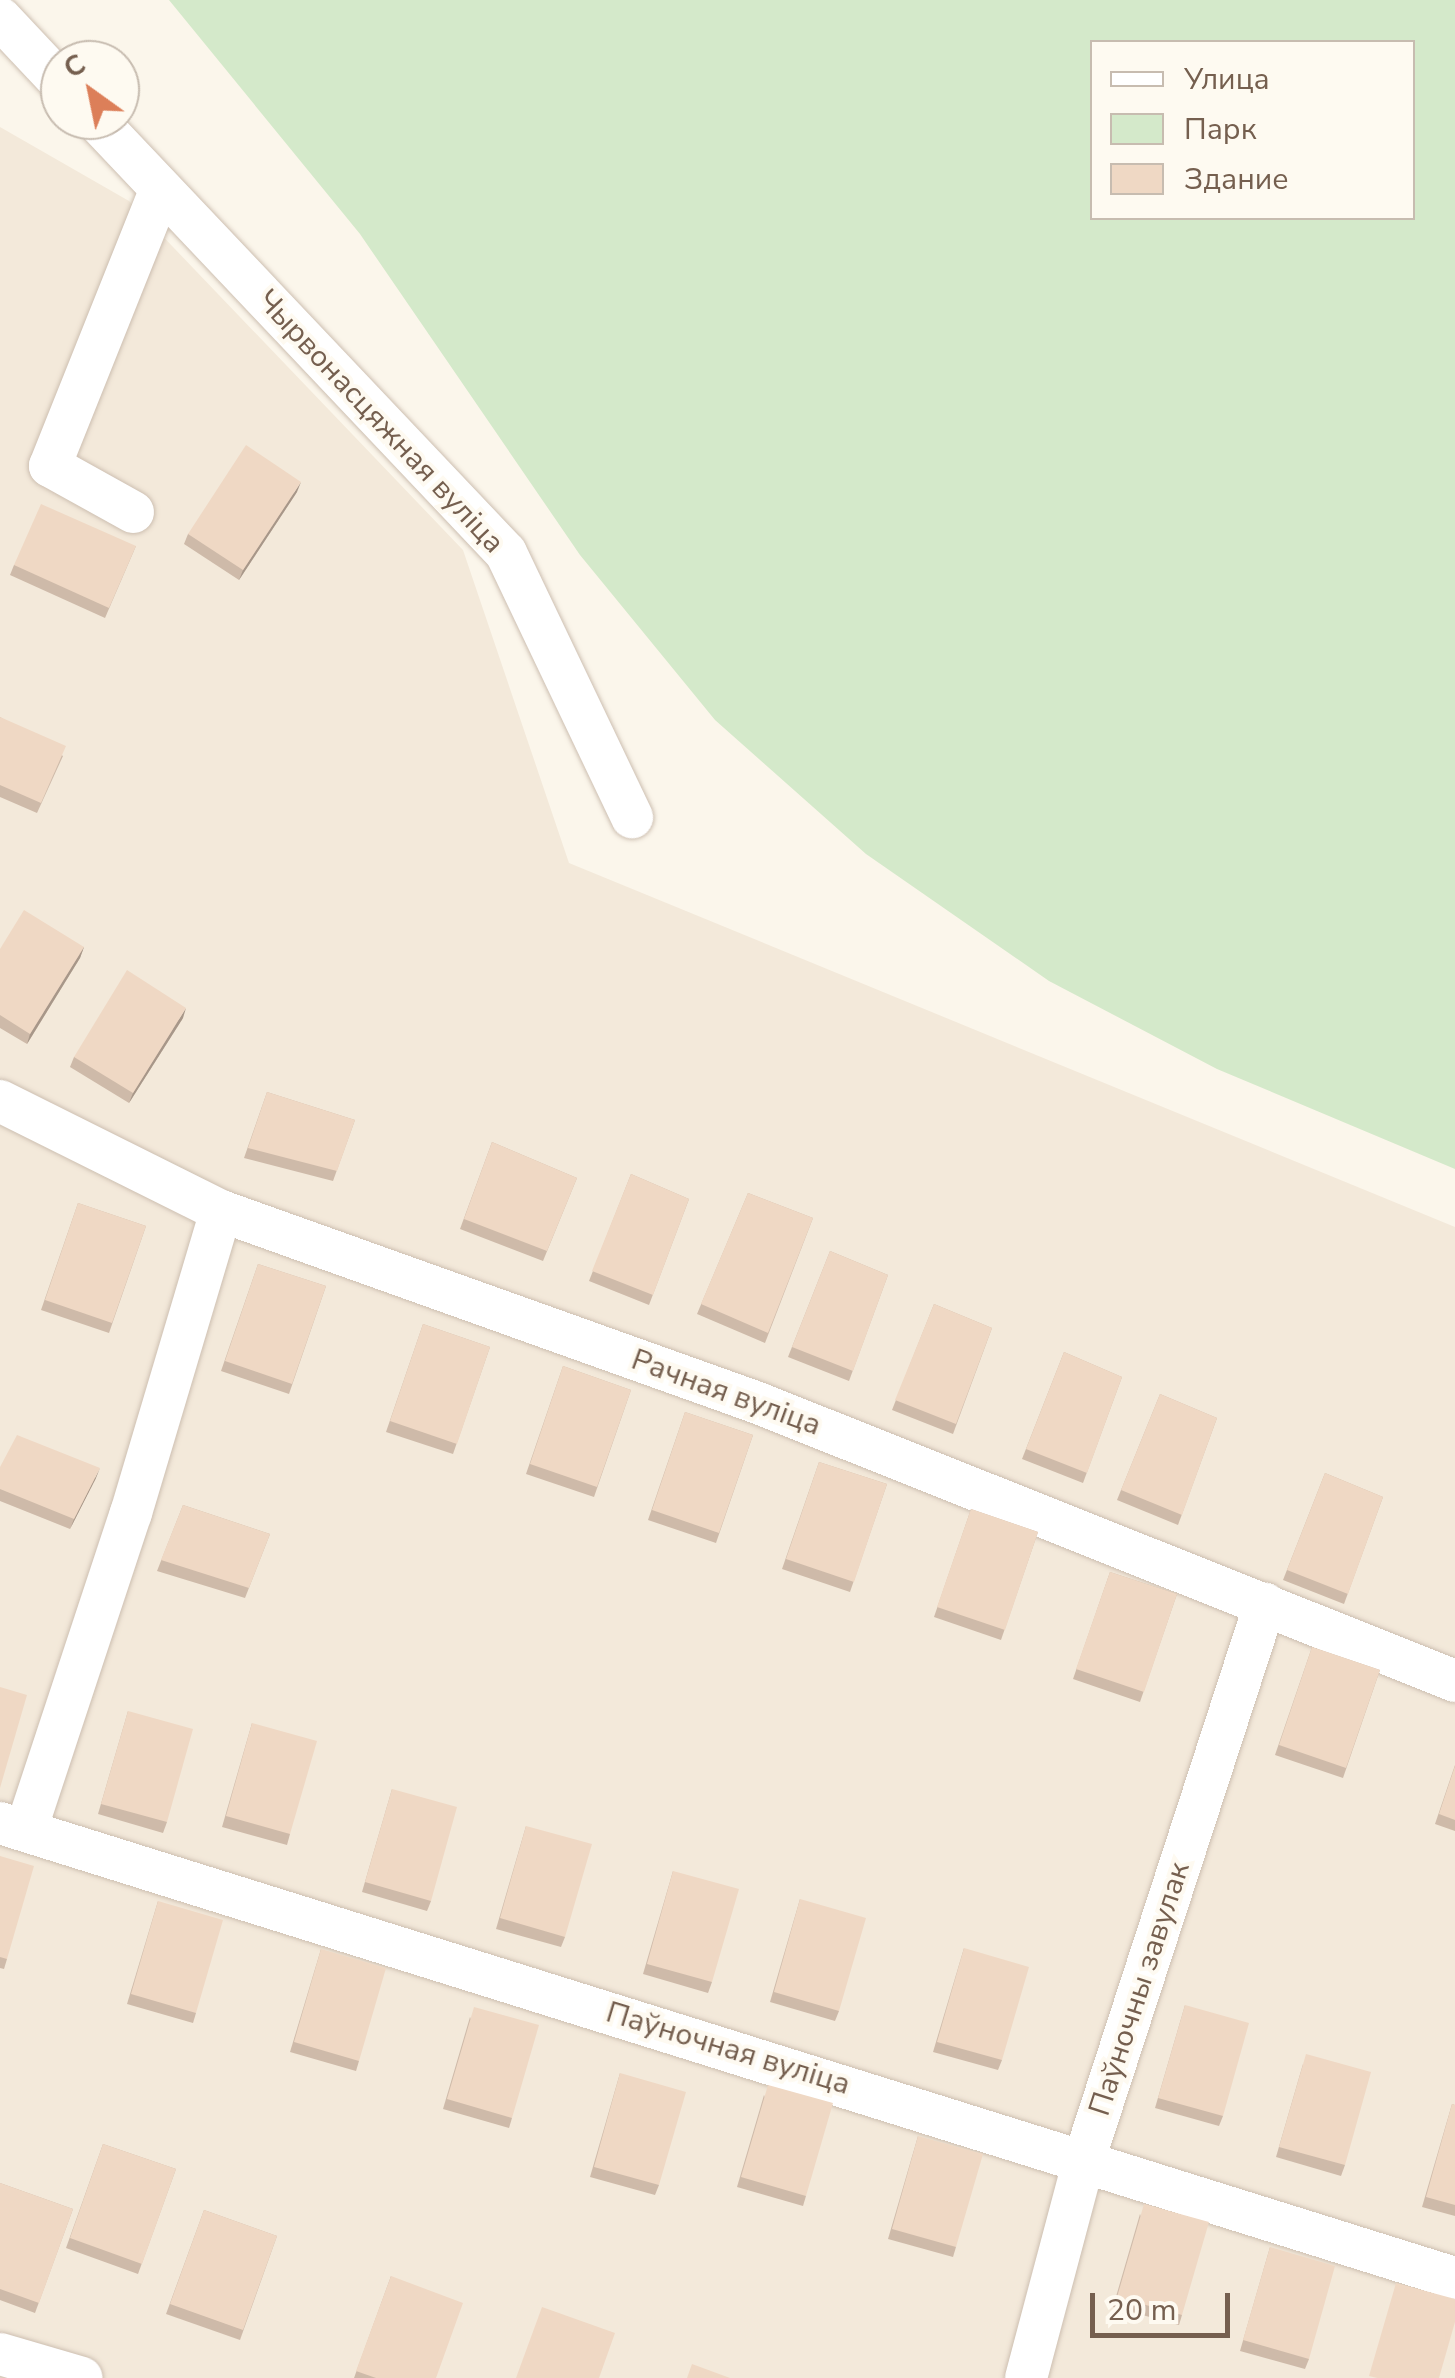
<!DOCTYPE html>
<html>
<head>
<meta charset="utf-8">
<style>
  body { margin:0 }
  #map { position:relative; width:1455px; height:2378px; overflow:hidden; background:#fbf6eb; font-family:"Nunito Sans",sans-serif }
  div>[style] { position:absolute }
  .residential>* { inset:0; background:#f3e9da }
  .green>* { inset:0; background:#d4e9ca }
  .roads { filter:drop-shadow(0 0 2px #cdbfb1) drop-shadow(0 0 2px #cdbfb1) }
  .minor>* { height:42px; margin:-21px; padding:0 21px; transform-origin:21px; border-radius:21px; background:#fff }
  .wall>* { inset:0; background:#cebaa9 }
  .shaded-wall>* { inset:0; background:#a79789 }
  .building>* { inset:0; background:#efd8c4 }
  span { translate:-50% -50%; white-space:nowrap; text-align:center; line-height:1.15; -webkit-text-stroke:8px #fefaf1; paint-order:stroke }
  .street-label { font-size:30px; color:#755f4f }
  .legend { position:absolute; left:1090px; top:40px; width:325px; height:180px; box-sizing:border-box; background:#fefaf1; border:2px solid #c7bcb0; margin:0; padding:12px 18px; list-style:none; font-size:30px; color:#755f4f }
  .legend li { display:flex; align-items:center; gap:20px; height:50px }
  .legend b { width:50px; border:2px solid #c7bcb0 }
  .north { position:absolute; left:40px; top:40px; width:100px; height:100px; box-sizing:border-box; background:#fefaf1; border:2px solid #c7bcb0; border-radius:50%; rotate:327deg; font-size:28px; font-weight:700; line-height:40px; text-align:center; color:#755f4f }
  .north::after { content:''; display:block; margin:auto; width:35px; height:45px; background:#dc7f59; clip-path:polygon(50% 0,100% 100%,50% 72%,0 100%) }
  .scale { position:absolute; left:1090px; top:2293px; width:140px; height:45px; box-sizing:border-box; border:5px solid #755f4f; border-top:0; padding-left:12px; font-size:30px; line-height:35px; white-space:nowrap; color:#755f4f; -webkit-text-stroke:8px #fefaf1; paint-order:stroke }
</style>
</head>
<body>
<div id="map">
  <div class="residential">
    <div style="clip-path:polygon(0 127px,129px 201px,463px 550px,569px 863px,1455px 1227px,1455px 2378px,0 2378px)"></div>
  </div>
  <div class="green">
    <div style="clip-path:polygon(evenodd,169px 0,1455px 0,1455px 1169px,1217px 1069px,1049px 981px,866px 854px,715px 720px,580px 555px,360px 234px,169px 0,1092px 42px,1412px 42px,1412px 218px,1092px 218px,1092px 42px)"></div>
  </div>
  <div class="roads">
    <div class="minor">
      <div style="left:0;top:18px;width:88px;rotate:46.8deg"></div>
      <div style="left:96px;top:120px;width:596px;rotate:46.56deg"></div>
      <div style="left:506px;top:553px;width:293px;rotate:64.5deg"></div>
      <div style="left:133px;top:512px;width:95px;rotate:-151deg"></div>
      <div style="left:50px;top:466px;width:298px;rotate:-68.2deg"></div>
      <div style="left:0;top:1101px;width:247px;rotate:26.5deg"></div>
      <div style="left:221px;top:1211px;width:570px;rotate:19.67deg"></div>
      <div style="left:758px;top:1403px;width:750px;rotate:21.74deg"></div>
      <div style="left:0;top:1823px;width:1524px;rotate:17.37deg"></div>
      <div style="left:26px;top:1830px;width:334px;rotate:-71.7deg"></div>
      <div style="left:131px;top:1513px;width:315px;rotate:-73.4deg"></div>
      <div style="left:0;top:2354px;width:85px;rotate:16.3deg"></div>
      <div style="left:1026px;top:2378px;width:226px;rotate:-75.1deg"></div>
      <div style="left:1084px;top:2160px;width:585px;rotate:-71.97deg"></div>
    </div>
  </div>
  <div class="wall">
    <div style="clip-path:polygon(297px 492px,239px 580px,184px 544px,188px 534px)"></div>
    <div style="clip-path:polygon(136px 546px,105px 618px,10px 575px,14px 565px)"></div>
    <div style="clip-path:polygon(0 717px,63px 756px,37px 813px,0 797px)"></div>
    <div style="clip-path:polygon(84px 947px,80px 958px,27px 1044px,0 1028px,0 949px)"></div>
    <div style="clip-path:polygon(183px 1018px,129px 1103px,70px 1067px,74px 1057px)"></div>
    <div style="clip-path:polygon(267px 1092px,355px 1120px,333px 1181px,244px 1158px)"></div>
    <div style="clip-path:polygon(492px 1142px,577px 1178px,543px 1261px,460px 1229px)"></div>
    <div style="clip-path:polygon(631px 1174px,689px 1199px,649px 1305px,589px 1281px)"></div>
    <div style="clip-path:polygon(748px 1193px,813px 1218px,765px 1343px,697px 1314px)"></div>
    <div style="clip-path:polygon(78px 1203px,146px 1226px,109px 1333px,41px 1310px)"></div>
    <div style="clip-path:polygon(830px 1251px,888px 1275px,849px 1381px,788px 1357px)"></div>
    <div style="clip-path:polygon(258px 1264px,326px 1286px,289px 1394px,221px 1371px)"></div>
    <div style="clip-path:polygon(934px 1304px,992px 1328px,953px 1434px,892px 1410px)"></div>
    <div style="clip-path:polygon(423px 1324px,490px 1347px,453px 1454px,386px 1432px)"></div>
    <div style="clip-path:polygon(1064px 1352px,1122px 1377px,1083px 1483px,1022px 1459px)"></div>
    <div style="clip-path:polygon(563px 1366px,631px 1390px,594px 1497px,526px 1474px)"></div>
    <div style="clip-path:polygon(1160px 1394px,1217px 1418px,1178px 1525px,1117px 1500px)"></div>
    <div style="clip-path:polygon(685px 1412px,753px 1435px,716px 1543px,648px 1520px)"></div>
    <div style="clip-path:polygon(819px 1462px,887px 1484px,850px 1592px,782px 1569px)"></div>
    <div style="clip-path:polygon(0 1467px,96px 1478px,70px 1529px,0 1501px)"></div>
    <div style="clip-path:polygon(1325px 1473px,1383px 1497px,1344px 1604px,1283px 1580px)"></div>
    <div style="clip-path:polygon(183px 1505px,270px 1534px,245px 1598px,157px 1571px)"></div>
    <div style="clip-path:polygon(971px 1509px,1038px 1532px,1001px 1640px,934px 1617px)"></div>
    <div style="clip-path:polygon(1110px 1572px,1177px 1594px,1140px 1702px,1073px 1679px)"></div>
    <div style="clip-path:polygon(1312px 1647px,1380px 1670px,1343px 1778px,1275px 1755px)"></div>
    <div style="clip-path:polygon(128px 1711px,167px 1822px,163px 1833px,98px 1814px)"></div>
    <div style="clip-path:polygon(252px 1723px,290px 1834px,287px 1845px,222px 1827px)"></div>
    <div style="clip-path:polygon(1455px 1765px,1455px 1831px,1435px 1824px)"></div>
    <div style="clip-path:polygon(392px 1789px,431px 1901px,427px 1911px,362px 1892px)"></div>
    <div style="clip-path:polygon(526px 1826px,565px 1937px,561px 1947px,496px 1929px)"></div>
    <div style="clip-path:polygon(0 1856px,7px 1959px,4px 1969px,0 1968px)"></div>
    <div style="clip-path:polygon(673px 1871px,712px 1982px,708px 1993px,643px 1974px)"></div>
    <div style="clip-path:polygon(800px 1899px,839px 2011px,835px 2021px,770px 2002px)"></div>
    <div style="clip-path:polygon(158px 1901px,196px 2013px,193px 2023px,127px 2004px)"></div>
    <div style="clip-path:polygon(964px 1948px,1002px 2060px,998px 2070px,933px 2052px)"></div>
    <div style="clip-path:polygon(321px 1949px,359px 2061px,356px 2071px,290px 2052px)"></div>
    <div style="clip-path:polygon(1185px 2005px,1223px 2116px,1219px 2126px,1155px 2108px)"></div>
    <div style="clip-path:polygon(470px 2017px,512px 2118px,509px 2128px,443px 2109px)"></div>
    <div style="clip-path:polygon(1303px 2064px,1345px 2165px,1341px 2176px,1276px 2157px)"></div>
    <div style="clip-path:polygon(620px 2073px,659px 2185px,655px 2195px,590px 2177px)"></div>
    <div style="clip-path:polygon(764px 2095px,806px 2196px,803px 2206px,737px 2187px)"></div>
    <div style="clip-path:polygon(1452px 2104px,1455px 2105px,1455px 2216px,1422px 2207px)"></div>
    <div style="clip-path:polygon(918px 2136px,956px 2247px,953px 2257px,888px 2239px)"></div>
    <div style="clip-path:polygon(103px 2144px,176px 2169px,138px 2274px,66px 2248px)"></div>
    <div style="clip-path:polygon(0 2183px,73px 2209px,35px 2313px,0 2300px)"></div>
    <div style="clip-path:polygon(204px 2210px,277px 2236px,240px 2340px,166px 2314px)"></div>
    <div style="clip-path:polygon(1140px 2214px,1182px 2315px,1179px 2325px,1113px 2307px)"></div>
    <div style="clip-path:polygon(1270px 2247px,1309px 2359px,1305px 2369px,1240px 2351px)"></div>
    <div style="clip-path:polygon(391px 2276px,436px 2378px,354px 2378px)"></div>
  </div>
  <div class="shaded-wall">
    <div style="clip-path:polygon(301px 482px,297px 492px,239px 580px,243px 570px)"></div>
    <div style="clip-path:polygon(84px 947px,80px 958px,27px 1044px,30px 1034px)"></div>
    <div style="clip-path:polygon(186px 1008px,183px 1018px,129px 1103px,133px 1093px)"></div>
    <div style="clip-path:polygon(100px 1468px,96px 1478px,70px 1529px,74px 1519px)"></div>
  </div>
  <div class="building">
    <div style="clip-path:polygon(246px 445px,301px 482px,243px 570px,188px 534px)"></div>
    <div style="clip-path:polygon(41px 504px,136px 546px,109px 608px,14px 565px)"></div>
    <div style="clip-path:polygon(0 717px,66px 746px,41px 803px,0 785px)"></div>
    <div style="clip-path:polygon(24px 910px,84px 947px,30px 1034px,0 1015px,0 949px)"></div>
    <div style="clip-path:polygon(127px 970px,186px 1008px,133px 1093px,74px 1057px)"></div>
    <div style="clip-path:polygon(267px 1092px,355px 1120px,337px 1171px,248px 1148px)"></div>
    <div style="clip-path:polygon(492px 1142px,577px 1178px,547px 1251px,464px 1219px)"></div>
    <div style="clip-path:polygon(631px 1174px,689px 1199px,653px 1295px,592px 1271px)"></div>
    <div style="clip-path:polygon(748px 1193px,813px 1218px,768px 1333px,701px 1304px)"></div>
    <div style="clip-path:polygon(78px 1203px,146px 1226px,112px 1323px,45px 1300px)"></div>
    <div style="clip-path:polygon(830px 1251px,888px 1275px,853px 1371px,792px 1347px)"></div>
    <div style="clip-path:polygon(258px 1264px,326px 1286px,292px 1384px,225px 1361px)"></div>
    <div style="clip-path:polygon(934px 1304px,992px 1328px,956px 1424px,895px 1400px)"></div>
    <div style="clip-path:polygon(423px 1324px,490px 1347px,457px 1444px,390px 1421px)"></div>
    <div style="clip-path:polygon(1064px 1352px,1122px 1377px,1087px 1473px,1026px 1449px)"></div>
    <div style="clip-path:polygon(563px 1366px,631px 1390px,597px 1487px,530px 1464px)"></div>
    <div style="clip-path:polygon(1160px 1394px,1217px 1418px,1182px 1515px,1121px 1490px)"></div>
    <div style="clip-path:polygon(685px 1412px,753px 1435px,719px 1533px,652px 1510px)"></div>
    <div style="clip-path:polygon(17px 1435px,100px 1468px,74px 1519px,0 1489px,0 1467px)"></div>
    <div style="clip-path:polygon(819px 1462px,887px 1484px,854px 1582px,786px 1559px)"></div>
    <div style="clip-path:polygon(1325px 1473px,1383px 1497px,1348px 1594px,1287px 1570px)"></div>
    <div style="clip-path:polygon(183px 1505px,270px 1534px,249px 1588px,161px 1560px)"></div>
    <div style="clip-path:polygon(971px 1509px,1038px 1532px,1005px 1630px,937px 1607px)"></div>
    <div style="clip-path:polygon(1110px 1572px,1177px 1594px,1144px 1692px,1076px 1669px)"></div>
    <div style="clip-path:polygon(1312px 1647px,1380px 1670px,1346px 1768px,1279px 1745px)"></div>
    <div style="clip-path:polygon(0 1687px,27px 1695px,0 1788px)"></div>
    <div style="clip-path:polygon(128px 1711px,193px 1729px,167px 1822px,101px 1804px)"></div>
    <div style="clip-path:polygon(252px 1723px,317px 1741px,290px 1834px,226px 1816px)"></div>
    <div style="clip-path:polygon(1455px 1766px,1455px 1820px,1439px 1814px)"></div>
    <div style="clip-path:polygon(392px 1789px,457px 1807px,431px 1901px,365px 1882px)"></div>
    <div style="clip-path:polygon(526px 1826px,592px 1844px,565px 1937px,500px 1918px)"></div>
    <div style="clip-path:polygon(0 1856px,34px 1866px,7px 1959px,0 1957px)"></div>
    <div style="clip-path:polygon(673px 1871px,739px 1889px,712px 1982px,647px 1964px)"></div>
    <div style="clip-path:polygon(800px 1899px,866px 1918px,839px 2011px,774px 1992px)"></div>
    <div style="clip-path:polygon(158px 1901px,223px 1920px,196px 2013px,131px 1994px)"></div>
    <div style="clip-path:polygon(964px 1948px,1029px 1967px,1002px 2060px,937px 2042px)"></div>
    <div style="clip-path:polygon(321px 1949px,386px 1968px,359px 2061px,294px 2042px)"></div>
    <div style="clip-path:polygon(1185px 2005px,1249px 2023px,1223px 2116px,1158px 2098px)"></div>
    <div style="clip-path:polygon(474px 2007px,539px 2025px,512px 2118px,447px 2099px)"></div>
    <div style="clip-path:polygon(1306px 2054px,1371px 2072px,1345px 2165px,1279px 2147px)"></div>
    <div style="clip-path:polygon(620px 2073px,686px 2092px,659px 2185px,594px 2167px)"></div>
    <div style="clip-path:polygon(768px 2085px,833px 2103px,806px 2196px,741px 2177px)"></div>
    <div style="clip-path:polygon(1452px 2104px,1455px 2105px,1455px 2205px,1426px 2197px)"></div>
    <div style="clip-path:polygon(918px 2136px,983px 2154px,956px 2247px,892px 2229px)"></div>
    <div style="clip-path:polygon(103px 2144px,176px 2169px,142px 2264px,70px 2238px)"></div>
    <div style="clip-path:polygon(0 2183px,73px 2209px,39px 2303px,0 2289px)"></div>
    <div style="clip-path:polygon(1144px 2204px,1209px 2222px,1182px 2315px,1117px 2297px)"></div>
    <div style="clip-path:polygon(204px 2210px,277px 2236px,243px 2330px,170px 2304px)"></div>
    <div style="clip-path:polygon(1270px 2247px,1335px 2266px,1309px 2359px,1243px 2340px)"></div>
    <div style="clip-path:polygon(391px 2276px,463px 2303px,436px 2378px,376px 2378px,356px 2371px)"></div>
    <div style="clip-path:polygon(1396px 2283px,1455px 2299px,1455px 2322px,1439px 2378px,1377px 2378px,1369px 2376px)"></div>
    <div style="clip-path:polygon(542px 2307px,615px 2333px,599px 2378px,516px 2378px)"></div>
    <div style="clip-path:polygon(692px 2364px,730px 2378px,687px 2378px)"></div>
  </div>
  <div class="street-label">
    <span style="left:380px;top:422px;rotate:47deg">Чырвонасцяжная вуліца</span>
    <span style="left:726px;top:1393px;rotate:20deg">Рачная вуліца</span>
    <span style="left:1140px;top:1989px;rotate:-72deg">Паўночны завулак</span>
    <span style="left:728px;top:2049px;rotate:17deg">Паўночная вуліца</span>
  </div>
  <ul class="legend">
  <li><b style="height:12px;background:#fff"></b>Улица</li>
  <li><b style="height:28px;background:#d4e9ca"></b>Парк</li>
  <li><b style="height:28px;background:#efd8c4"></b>Здание</li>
  </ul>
  <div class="north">С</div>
  <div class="scale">20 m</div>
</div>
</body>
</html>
